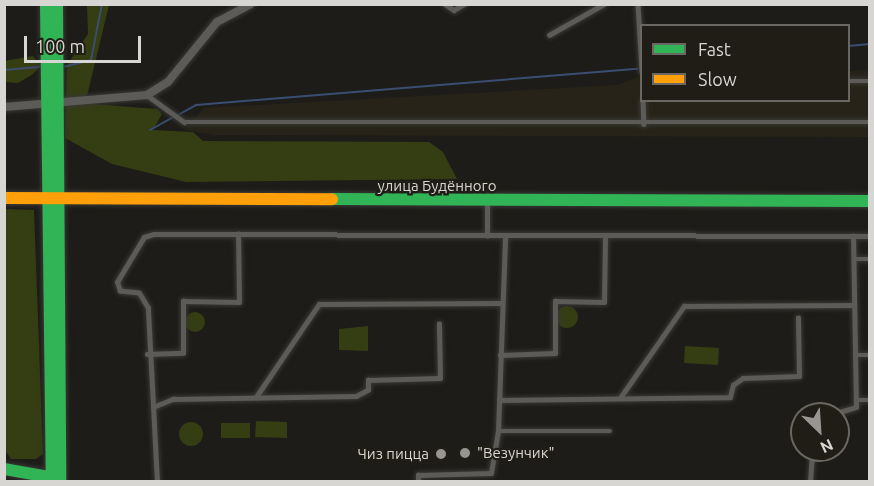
<!DOCTYPE html>
<html>
<head>
<meta charset="utf-8">
<style>
  body { margin:0 }
  #map { position:relative; width:874px; height:486px; overflow:hidden; background:#1d1c18; font-family:Ubuntu,sans-serif }
  div>[style] { position:absolute }
  .built>* { inset:0; background:#272318 }
  .green>* { inset:0; background:#353d13 }
  .round { border-radius:50% }
  .stream>* { height:2px; margin:-1px; padding:0 1px; transform-origin:1px; border-radius:1px; background:#3b4d71 }
  .roads { filter:drop-shadow(0 0 2px #393835) drop-shadow(0 0 2px #393835) }
  .lane>* { height:4.5px; margin:-2.25px; padding:0 2.25px; transform-origin:2.25px; border-radius:2.25px; background:#5c5b58 }
  .street>* { height:8px; margin:-4px; padding:0 4px; transform-origin:4px; border-radius:4px; background:#5c5b58 }
  .fast>* { height:12px; margin:-6px; padding:0 6px; transform-origin:6px; border-radius:6px; background:#30b455 }
  .slow>* { height:12px; margin:-6px; padding:0 6px; transform-origin:6px; border-radius:6px; background:#ff9f0a }
  .dots>* { width:16px; height:16px; translate:-50% -50%; box-sizing:border-box; border:3px solid #1f1d16; border-radius:50% }
  span { translate:-50% -50%; white-space:nowrap; text-align:center; line-height:1.15; -webkit-text-stroke:4.5px #1f1d16; paint-order:stroke }
  .street-label { font-size:15px; color:#d8d6d2 }
  .poi-label { font-size:15px; color:#d8d6d2 }
  .left { translate:0 -50%; text-align:left }
  .right { translate:-100% -50%; text-align:right }
  .frame { position:absolute; inset:0; border:6px solid #d8d6d2; pointer-events:none }
  .legend { position:absolute; left:640px; top:24px; width:210px; height:78px; box-sizing:border-box; background:#1f1d16; border:2px solid #696761; margin:0; padding:8px 10px; list-style:none; font-size:18px; color:#d8d6d2 }
  .legend li { display:flex; align-items:center; gap:12px; height:30px }
  .legend b { width:30px; border:2px solid #696761 }
  .north { position:absolute; left:790px; top:402px; width:60px; height:60px; box-sizing:border-box; background:#1f1d16; border:2px solid #696761; border-radius:50%; rotate:155deg; font-size:16px; font-weight:700; line-height:24px; text-align:center; color:#d8d6d2 }
  .north::after { content:''; display:block; margin:auto; width:21px; height:27px; background:#979591; clip-path:polygon(50% 0,100% 100%,50% 72%,0 100%) }
  .scale { position:absolute; left:24px; top:36px; width:117px; height:27px; box-sizing:border-box; border:3px solid #d8d6d2; border-top:0; padding-left:8px; font-size:18px; line-height:21px; white-space:nowrap; color:#d8d6d2; -webkit-text-stroke:4px #1f1d16; paint-order:stroke }
</style>
</head>
<body>
<div id="map">
  <div class="built">
    <div style="clip-path:polygon(869px 70px,869px 137px,215px 135px,184px 130px,204px 108px,617px 85px,641px 76px,642px 100px,848px 100px,849px 71px)"></div>
  </div>
  <div class="green">
    <div style="clip-path:polygon(87px 5px,109px 5px,87px 96px,93px 104px,157px 109px,162px 114px,153px 130px,193px 132px,203px 141px,429px 142px,443px 152px,457px 179px,186px 182px,112px 164px,65px 138px,67px 65px,88px 34px)"></div>
    <div style="clip-path:polygon(33px 56px,41px 66px,33px 74px,18px 83px,5px 82px,4px 61px)"></div>
    <div style="clip-path:polygon(4px 209px,34px 210px,43px 454px,36px 459px,11px 459px,5px 450px)"></div>
    <div class="round" style="left:556px;top:306px;width:22px;height:22px"></div>
    <div class="round" style="left:185px;top:312px;width:20px;height:20px"></div>
    <div style="clip-path:polygon(368px 326px,368px 351px,339px 350px,339px 329px)"></div>
    <div style="clip-path:polygon(685px 346px,719px 348px,718px 365px,684px 363px)"></div>
    <div style="clip-path:polygon(256px 421px,287px 422px,287px 438px,255px 437px)"></div>
    <div class="round" style="left:179px;top:422px;width:24px;height:24px"></div>
    <div style="clip-path:polygon(221px 423px,250px 423px,250px 438px,221px 438px)"></div>
  </div>
  <div class="stream">
    <div style="left:848px;top:46px;width:22px;rotate:-5deg"></div>
    <div style="left:63px;top:67px;width:29px;rotate:-14deg"></div>
    <div style="left:91px;top:60px;width:57px;rotate:-78.9deg"></div>
    <div style="left:4px;top:70px;width:38px;rotate:-5deg"></div>
    <div style="left:178px;top:115px;width:21px;rotate:-29deg"></div>
    <div style="left:196px;top:105px;width:443px;rotate:-4.7deg"></div>
    <div style="left:150px;top:130px;width:26px;rotate:-29deg"></div>
  </div>
  <div class="roads">
    <div class="lane">
      <div style="left:445px;top:4px;width:11px;rotate:34deg"></div>
      <div style="left:454px;top:10px;width:12px;rotate:-31deg"></div>
      <div style="left:638px;top:4px;width:68px;rotate:86.6deg"></div>
      <div style="left:549px;top:35px;width:63px;rotate:-29.4deg"></div>
      <div style="left:848px;top:81px;width:22px"></div>
      <div style="left:147px;top:95px;width:46px;rotate:36.1deg"></div>
      <div style="left:184px;top:122px;width:686px"></div>
      <div style="left:643px;top:100px;width:24px;rotate:88deg"></div>
      <div style="left:487px;top:236px;width:34px;rotate:-90deg"></div>
      <div style="left:854px;top:259px;width:16px"></div>
      <div style="left:147px;top:354px;width:36px;rotate:-2deg"></div>
      <div style="left:183px;top:353px;width:52px;rotate:-90deg"></div>
      <div style="left:183px;top:301px;width:56px;rotate:1deg"></div>
      <div style="left:239px;top:302px;width:68px;rotate:-90.8deg"></div>
      <div style="left:500px;top:355px;width:55px;rotate:-2.1deg"></div>
      <div style="left:555px;top:353px;width:52px;rotate:-90deg"></div>
      <div style="left:555px;top:301px;width:49px;rotate:1.2deg"></div>
      <div style="left:604px;top:302px;width:66px;rotate:-89.1deg"></div>
      <div style="left:855px;top:355px;width:15px"></div>
      <div style="left:256px;top:397px;width:112px;rotate:-55.9deg"></div>
      <div style="left:319px;top:304px;width:182px;rotate:-0.3deg"></div>
      <div style="left:620px;top:398px;width:112px;rotate:-55.2deg"></div>
      <div style="left:684px;top:306px;width:170px;rotate:-0.3deg"></div>
      <div style="left:499px;top:400px;width:231px;rotate:-0.7deg"></div>
      <div style="left:730px;top:397px;width:12px;rotate:-76deg"></div>
      <div style="left:733px;top:385px;width:12px;rotate:-35deg"></div>
      <div style="left:743px;top:378px;width:56px;rotate:-2deg"></div>
      <div style="left:799px;top:376px;width:58px;rotate:-91deg"></div>
      <div style="left:856px;top:400px;width:14px"></div>
      <div style="left:153px;top:407px;width:22px;rotate:-22deg"></div>
      <div style="left:173px;top:399px;width:183px;rotate:-0.9deg"></div>
      <div style="left:356px;top:396px;width:13px;rotate:-27deg"></div>
      <div style="left:368px;top:390px;width:10px;rotate:-90deg"></div>
      <div style="left:368px;top:380px;width:72px;rotate:-1.6deg"></div>
      <div style="left:440px;top:378px;width:54px;rotate:-91.1deg"></div>
      <div style="left:833px;top:414px;width:24px;rotate:-17deg"></div>
      <div style="left:856px;top:407px;width:171px;rotate:-91deg"></div>
      <div style="left:498px;top:431px;width:112px"></div>
      <div style="left:157px;top:482px;width:174px;rotate:-93deg"></div>
      <div style="left:148px;top:308px;width:17px;rotate:-121deg"></div>
      <div style="left:139px;top:293px;width:19px;rotate:-174deg"></div>
      <div style="left:120px;top:291px;width:9px;rotate:-108deg"></div>
      <div style="left:117px;top:282px;width:52px;rotate:-59deg"></div>
      <div style="left:144px;top:237px;width:10px;rotate:-17deg"></div>
      <div style="left:154px;top:234px;width:716px;rotate:0.16deg"></div>
      <div style="left:418px;top:482px;width:7px;rotate:-90deg"></div>
      <div style="left:418px;top:475px;width:73px;rotate:-1.6deg"></div>
      <div style="left:491px;top:473px;width:43px;rotate:-80.5deg"></div>
      <div style="left:498px;top:431px;width:195px;rotate:-87.9deg"></div>
      <div style="left:810px;top:482px;width:32px;rotate:-86deg"></div>
    </div>
    <div class="street">
      <div style="left:4px;top:107px;width:144px;rotate:-4.8deg"></div>
      <div style="left:147px;top:95px;width:25px;rotate:-32deg"></div>
      <div style="left:168px;top:82px;width:77px;rotate:-50.8deg"></div>
      <div style="left:217px;top:22px;width:38px;rotate:-28deg"></div>
    </div>
    <div class="fast">
      <div style="left:46px;top:4px;width:478px;rotate:89.3deg"></div>
      <div style="left:57px;top:4px;width:475px;rotate:89.6deg"></div>
      <div style="left:332px;top:199px;width:538px;rotate:0.21deg"></div>
      <div style="left:4px;top:469px;width:52px;rotate:10deg"></div>
    </div>
    <div class="slow">
      <div style="left:4px;top:198px;width:328px;rotate:0.2deg"></div>
    </div>
  </div>
  <div class="dots">
    <div style="left:465px;top:453px;background:#979591"></div>
    <div style="left:441px;top:454px;background:#979591"></div>
  </div>
  <div class="street-label">
    <span style="left:437px;top:186px">улица Будённого</span>
  </div>
  <div class="poi-label">
    <span class="left" style="left:477px;top:453px">"Везунчик"</span>
    <span class="right" style="left:429px;top:454px">Чиз пицца</span>
  </div>
  <div class="frame"></div>
  <ul class="legend">
  <li><b style="height:8px;background:#30b455"></b>Fast</li>
  <li><b style="height:8px;background:#ff9f0a"></b>Slow</li>
  </ul>
  <div class="north">N</div>
  <div class="scale">100 m</div>
</div>
</body>
</html>
